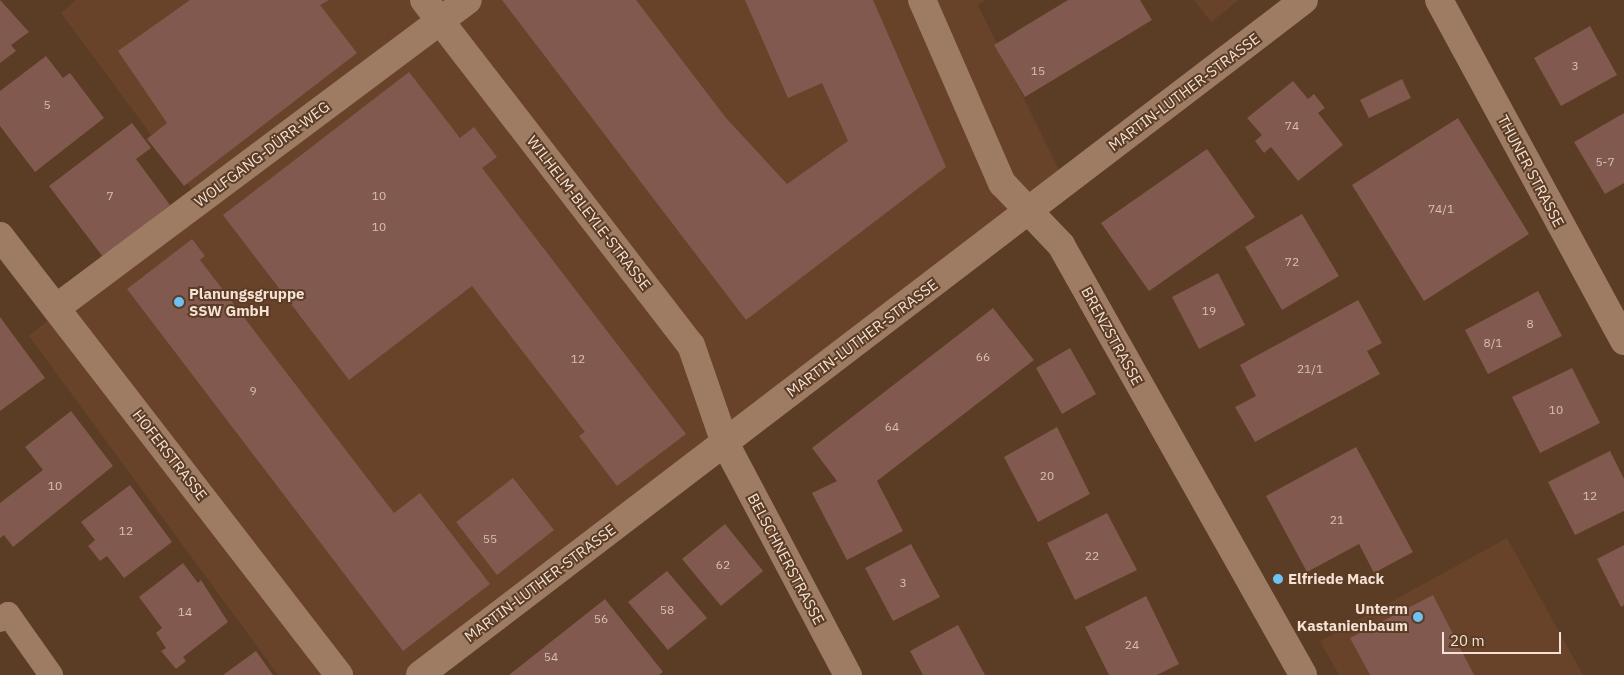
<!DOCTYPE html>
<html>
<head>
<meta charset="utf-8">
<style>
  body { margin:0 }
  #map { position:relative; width:1624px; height:675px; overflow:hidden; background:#5b3c25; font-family:"IBM Plex Sans",sans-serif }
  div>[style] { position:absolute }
  .built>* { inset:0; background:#684329 }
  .building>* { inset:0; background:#81594e }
  .service>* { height:24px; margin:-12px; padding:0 12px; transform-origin:12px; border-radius:12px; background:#9e7b63 }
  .minor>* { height:28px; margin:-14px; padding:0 14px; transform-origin:14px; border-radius:14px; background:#9e7b63 }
  .tertiary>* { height:28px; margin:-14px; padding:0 14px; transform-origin:14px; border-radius:14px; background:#9e7b63 }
  .dots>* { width:14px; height:14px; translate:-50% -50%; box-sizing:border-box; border:2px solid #5b3c25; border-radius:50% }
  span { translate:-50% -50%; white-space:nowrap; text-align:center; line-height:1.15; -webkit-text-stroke:4px #5b3c25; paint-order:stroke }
  .number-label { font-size:12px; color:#d9c0b3 }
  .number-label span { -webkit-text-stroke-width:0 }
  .street-label { font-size:15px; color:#f6e2d5 }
  .poi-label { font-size:15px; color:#f6e2d5; font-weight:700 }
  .left { translate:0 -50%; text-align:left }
  .right { translate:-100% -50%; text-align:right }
  .scale { position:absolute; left:1442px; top:632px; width:119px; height:22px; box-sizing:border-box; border:2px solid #f6e2d5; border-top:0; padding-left:6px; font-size:15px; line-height:18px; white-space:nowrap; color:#f6e2d5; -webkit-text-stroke:4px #5b3c25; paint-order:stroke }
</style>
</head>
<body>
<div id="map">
  <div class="built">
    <div style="clip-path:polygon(76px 0,986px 0,978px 5px,1065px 182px,420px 675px,278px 675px,29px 336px,197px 197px,61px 13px)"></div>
    <div style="clip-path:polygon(1194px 0,1239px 0,1211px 22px)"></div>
    <div style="clip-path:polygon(1507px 538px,1583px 675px,1339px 675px,1320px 641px)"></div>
  </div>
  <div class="building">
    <div style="clip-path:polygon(0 0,29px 32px,11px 45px,16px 51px,0 63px)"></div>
    <div style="clip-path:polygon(190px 0,329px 0,320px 5px,357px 53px,184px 186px,147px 139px,167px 123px,118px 51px)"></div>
    <div style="clip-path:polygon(502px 0,636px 0,726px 118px,787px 184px,848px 141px,822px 83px,788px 98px,745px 0,873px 0,946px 167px,746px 320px)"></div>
    <div style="clip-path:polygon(1068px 0,1140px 0,1152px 20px,1025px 97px,994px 45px)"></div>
    <div style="clip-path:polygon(1590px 26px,1617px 75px,1561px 106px,1534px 58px)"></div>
    <div style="clip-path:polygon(46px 56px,63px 78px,70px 73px,104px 118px,35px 172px,0 126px,0 91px)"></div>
    <div style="clip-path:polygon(409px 72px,460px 138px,474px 127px,497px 157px,482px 168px,686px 434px,617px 486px,579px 436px,585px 432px,472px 286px,349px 380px,223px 215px)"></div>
    <div style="clip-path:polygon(1402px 79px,1411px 98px,1369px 118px,1360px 100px)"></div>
    <div style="clip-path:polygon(1293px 81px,1308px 99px,1314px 94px,1325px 108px,1318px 113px,1343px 145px,1298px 181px,1271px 147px,1264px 153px,1255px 141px,1262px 135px,1247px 118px)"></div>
    <div style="clip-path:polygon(1624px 113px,1624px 183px,1605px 194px,1574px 142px)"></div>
    <div style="clip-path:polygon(1458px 118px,1529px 234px,1424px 301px,1352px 185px)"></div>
    <div style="clip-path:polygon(132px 123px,151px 148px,136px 159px,170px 205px,103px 257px,49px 186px)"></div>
    <div style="clip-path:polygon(1207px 149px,1255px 217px,1149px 291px,1101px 223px)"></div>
    <div style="clip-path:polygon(1302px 214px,1339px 276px,1282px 310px,1245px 247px)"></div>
    <div style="clip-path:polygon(192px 239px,205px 256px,200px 260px,394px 513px,420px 493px,490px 584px,403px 651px,127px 289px)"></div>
    <div style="clip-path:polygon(1218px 273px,1245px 325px,1199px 349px,1172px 297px)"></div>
    <div style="clip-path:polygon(1538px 291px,1562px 336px,1488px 374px,1465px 330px)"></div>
    <div style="clip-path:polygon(1358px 300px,1382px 343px,1367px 351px,1380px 374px,1255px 442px,1235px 407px,1256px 396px,1240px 365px)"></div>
    <div style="clip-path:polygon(993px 308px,1034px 360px,877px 481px,903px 531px,847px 560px,812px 493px,837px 481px,812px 448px)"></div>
    <div style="clip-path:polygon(0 317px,45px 378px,0 411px)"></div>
    <div style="clip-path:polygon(1070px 348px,1096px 394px,1062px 414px,1036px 368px)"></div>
    <div style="clip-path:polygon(1572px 368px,1600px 423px,1540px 453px,1512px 397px)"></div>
    <div style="clip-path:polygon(71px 411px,113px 466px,13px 547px,4px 535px,0 538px,0 503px,43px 470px,25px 447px)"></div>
    <div style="clip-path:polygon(1057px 427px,1090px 494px,1038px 522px,1004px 457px)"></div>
    <div style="clip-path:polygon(1356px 447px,1413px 552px,1374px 573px,1359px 544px,1307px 572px,1266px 496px)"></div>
    <div style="clip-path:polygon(1610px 451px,1624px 479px,1624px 511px,1575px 535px,1548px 482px)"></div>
    <div style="clip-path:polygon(513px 478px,554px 530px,497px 575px,456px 522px)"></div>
    <div style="clip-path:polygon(130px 485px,172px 542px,124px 578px,107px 556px,100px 561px,88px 546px,95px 540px,81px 522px)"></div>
    <div style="clip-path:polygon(1107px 513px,1137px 570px,1075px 600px,1047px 543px)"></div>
    <div style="clip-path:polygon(725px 524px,763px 571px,721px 606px,682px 559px)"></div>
    <div style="clip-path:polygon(911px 544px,940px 597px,893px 621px,865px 568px)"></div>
    <div style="clip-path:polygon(1624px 545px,1624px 605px,1621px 607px,1597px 559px)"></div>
    <div style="clip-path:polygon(183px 563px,198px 583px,201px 580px,228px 622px,183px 657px,186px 661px,176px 669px,161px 651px,166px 648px,156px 633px,162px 628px,139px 597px)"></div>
    <div style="clip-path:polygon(667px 571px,707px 618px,668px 650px,628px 602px)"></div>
    <div style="clip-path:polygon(1433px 595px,1474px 675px,1370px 675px,1350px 638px)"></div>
    <div style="clip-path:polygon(1146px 596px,1179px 664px,1157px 675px,1109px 675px,1085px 627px)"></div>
    <div style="clip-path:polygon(605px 599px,663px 672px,659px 675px,509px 675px)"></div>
    <div style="clip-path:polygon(958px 625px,985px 675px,923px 675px,910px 651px)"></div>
    <div style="clip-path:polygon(256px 651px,273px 675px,223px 675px)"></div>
  </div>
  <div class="service">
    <div style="left:0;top:620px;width:10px;rotate:-37deg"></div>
    <div style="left:8px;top:614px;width:75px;rotate:54.8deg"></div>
  </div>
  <div class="minor">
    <div style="left:424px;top:0;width:436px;rotate:52.3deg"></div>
    <div style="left:691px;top:345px;width:104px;rotate:70.9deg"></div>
    <div style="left:725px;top:443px;width:263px;rotate:62.1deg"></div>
    <div style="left:922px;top:0;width:200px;rotate:66.4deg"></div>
    <div style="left:1002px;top:183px;width:86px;rotate:46.4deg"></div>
    <div style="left:1061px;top:245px;width:493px;rotate:60.6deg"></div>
    <div style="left:1439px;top:0;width:388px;rotate:61.5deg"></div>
    <div style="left:56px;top:308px;width:514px;rotate:-36.78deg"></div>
  </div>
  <div class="tertiary">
    <div style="left:0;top:236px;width:555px;rotate:52.32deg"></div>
    <div style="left:420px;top:675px;width:1112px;rotate:-37.36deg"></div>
  </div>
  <div class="dots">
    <div style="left:179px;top:302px;background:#6ec2f3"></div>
    <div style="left:1278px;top:579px;background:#6ec2f3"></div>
    <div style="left:1418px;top:617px;background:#6ec2f3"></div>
  </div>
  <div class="number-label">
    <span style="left:1575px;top:66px">3</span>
    <span style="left:1038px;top:71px">15</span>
    <span style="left:47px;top:105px">5</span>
    <span style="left:1292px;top:126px">74</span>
    <span style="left:1605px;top:162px">5-7</span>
    <span style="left:110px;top:196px">7</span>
    <span style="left:379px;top:196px">10</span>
    <span style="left:1441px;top:209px">74/1</span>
    <span style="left:379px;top:227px">10</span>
    <span style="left:1292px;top:262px">72</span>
    <span style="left:1209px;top:311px">19</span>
    <span style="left:1530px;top:324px">8</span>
    <span style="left:1493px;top:343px">8/1</span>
    <span style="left:983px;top:357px">66</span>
    <span style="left:578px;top:359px">12</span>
    <span style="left:1310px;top:369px">21/1</span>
    <span style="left:253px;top:391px">9</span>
    <span style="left:1556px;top:410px">10</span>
    <span style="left:892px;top:427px">64</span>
    <span style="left:1047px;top:476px">20</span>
    <span style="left:55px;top:486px">10</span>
    <span style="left:1590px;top:496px">12</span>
    <span style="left:1337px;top:520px">21</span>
    <span style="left:126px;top:531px">12</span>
    <span style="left:490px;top:539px">55</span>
    <span style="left:1092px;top:556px">22</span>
    <span style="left:723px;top:565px">62</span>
    <span style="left:903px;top:583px">3</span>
    <span style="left:667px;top:610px">58</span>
    <span style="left:185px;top:612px">14</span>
    <span style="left:601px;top:619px">56</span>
    <span style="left:1132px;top:645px">24</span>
    <span style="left:551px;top:657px">54</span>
  </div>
  <div class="street-label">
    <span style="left:1184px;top:92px;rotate:-37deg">MARTIN-LUTHER-STRASSE</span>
    <span style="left:262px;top:154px;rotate:-37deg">WOLFGANG-DÜRR-WEG</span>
    <span style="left:1531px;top:171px;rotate:62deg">THUNER STRASSE</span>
    <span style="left:589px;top:213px;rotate:52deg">WILHELM-BLEYLE-STRASSE</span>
    <span style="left:1112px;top:336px;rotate:61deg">BRENZSTRASSE</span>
    <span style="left:862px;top:338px;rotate:-37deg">MARTIN-LUTHER-STRASSE</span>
    <span style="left:170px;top:455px;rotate:52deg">HOFERSTRASSE</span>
    <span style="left:786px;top:559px;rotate:62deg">BELSCHNERSTRASSE</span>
    <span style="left:540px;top:583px;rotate:-37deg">MARTIN-LUTHER-STRASSE</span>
  </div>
  <div class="poi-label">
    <span class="left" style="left:189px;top:302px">Planungsgruppe<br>SSW GmbH</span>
    <span class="left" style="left:1288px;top:579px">Elfriede Mack</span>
    <span class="right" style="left:1408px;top:617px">Unterm<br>Kastanienbaum</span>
  </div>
  <div class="scale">20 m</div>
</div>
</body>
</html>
